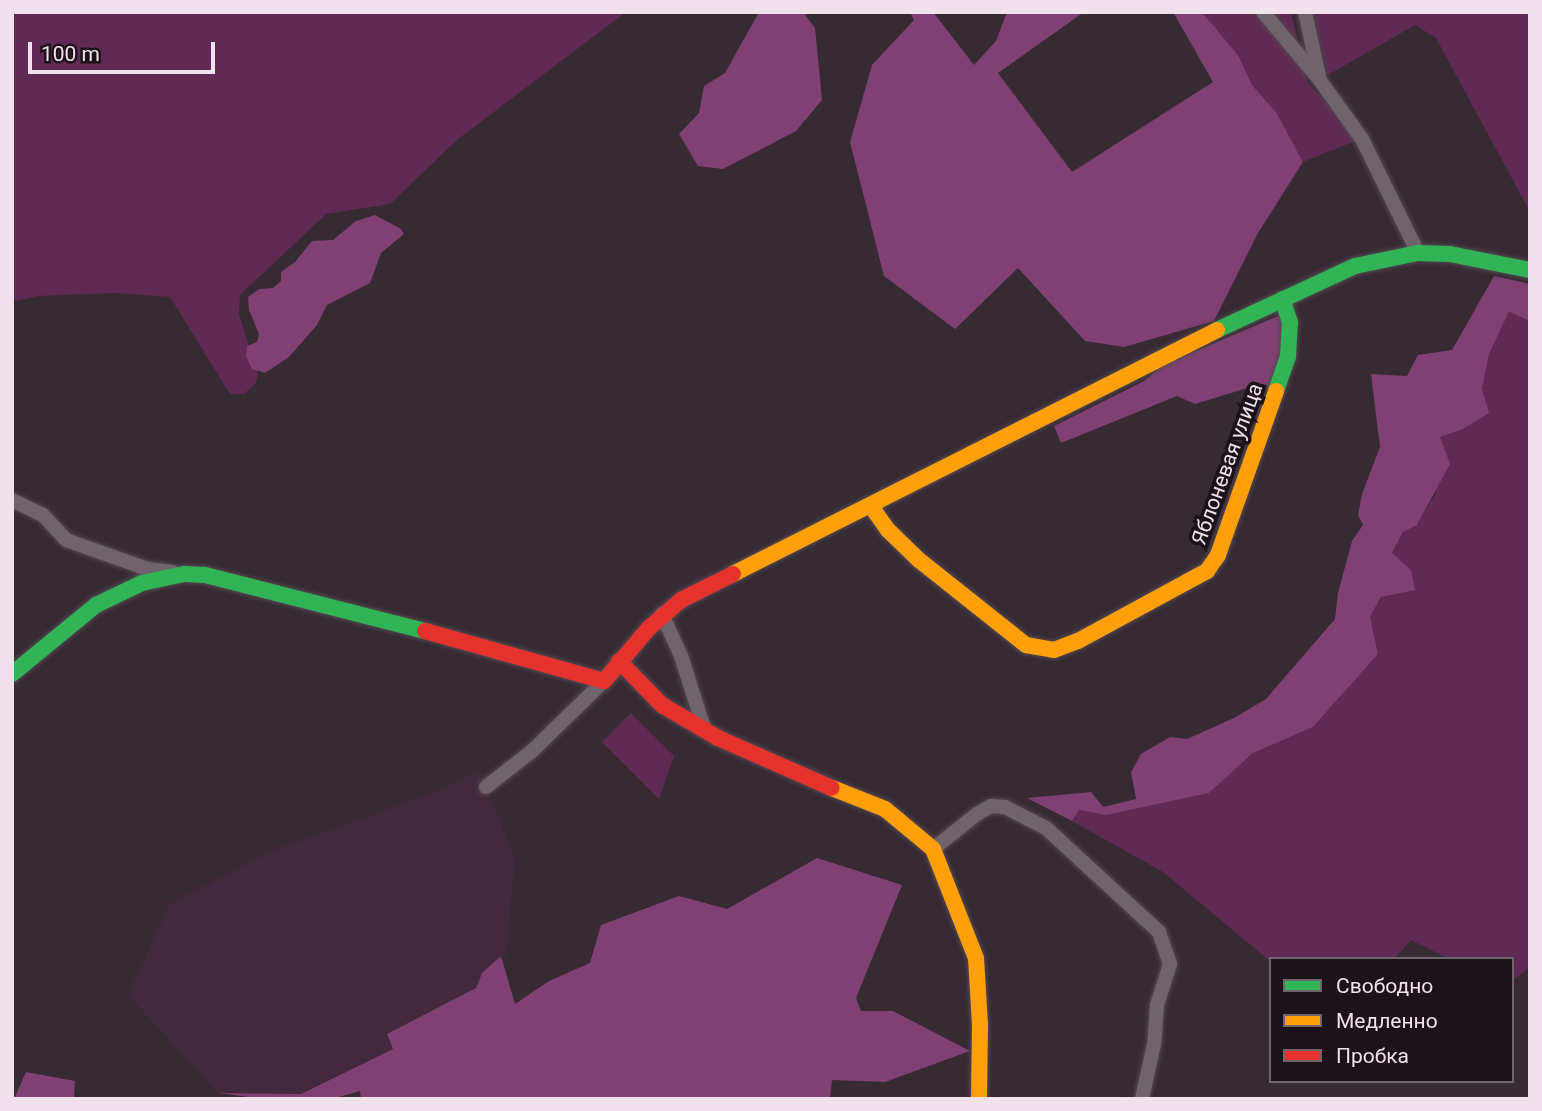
<!DOCTYPE html>
<html>
<head>
<meta charset="utf-8">
<style>
  body { margin:0 }
  #map { position:relative; width:1542px; height:1111px; overflow:hidden; background:#362a33; font-family:Roboto,sans-serif }
  div>[style] { position:absolute }
  .built>* { inset:0; background:#43293d }
  .green>* { inset:0; background:#602a54 }
  .forest>* { inset:0; background:#814073 }
  .roads { filter:drop-shadow(0 0 2px #534850) drop-shadow(0 0 2px #534850) }
  .street>* { height:14px; margin:-7px; padding:0 7px; transform-origin:7px; border-radius:7px; background:#6f636c }
  .fast>* { height:16px; margin:-8px; padding:0 8px; transform-origin:8px; border-radius:8px; background:#30b455 }
  .slow>* { height:16px; margin:-8px; padding:0 8px; transform-origin:8px; border-radius:8px; background:#ff9f0a }
  .jam>* { height:16px; margin:-8px; padding:0 8px; transform-origin:8px; border-radius:8px; background:#e5322d }
  span { translate:-50% -50%; white-space:nowrap; text-align:center; line-height:1.15; -webkit-text-stroke:7px #1c1219; paint-order:stroke }
  .street-label { font-size:21px; color:#f0e1ec }
  .frame { position:absolute; inset:0; border:14px solid #f0e1ec; pointer-events:none }
  .legend { position:absolute; left:1269px; top:957px; width:245px; height:126px; box-sizing:border-box; background:#1c1219; border:2px solid #71656d; margin:0; padding:9px 12px; list-style:none; font-size:21px; color:#f0e1ec }
  .legend li { display:flex; align-items:center; gap:14px; height:35px }
  .legend b { width:35px; border:2px solid #71656d }
  .scale { position:absolute; left:28px; top:42px; width:187px; height:32px; box-sizing:border-box; border:4px solid #f0e1ec; border-top:0; padding-left:9px; font-size:21px; line-height:24px; white-space:nowrap; color:#f0e1ec; -webkit-text-stroke:5px #1c1219; paint-order:stroke }
</style>
</head>
<body>
<div id="map">
  <div class="built">
    <div style="clip-path:polygon(479px 771px,515px 858px,506px 957px,501px 956px,482px 973px,476px 988px,387px 1034px,393px 1049px,300px 1094px,218px 1093px,128px 995px,170px 904px,269px 852px,427px 795px)"></div>
  </div>
  <div class="green">
    <div style="clip-path:polygon(12px 12px,626px 12px,458px 139px,390px 204px,326px 214px,240px 295px,239px 314px,258px 374px,256px 383px,244px 394px,230px 394px,170px 297px,117px 293px,39px 296px,16px 301px,12px 297px)"></div>
    <div style="clip-path:polygon(1202px 12px,1291px 12px,1307px 82px,1360px 139px,1303px 162px,1276px 112px,1252px 85px,1238px 55px)"></div>
    <div style="clip-path:polygon(1313px 12px,1530px 12px,1530px 212px,1436px 38px,1415px 25px,1328px 75px)"></div>
    <div style="clip-path:polygon(1509px 312px,1530px 321px,1530px 970px,1527px 969px,1512px 981px,1512px 959px,1449px 959px,1411px 940px,1394px 959px,1271px 959px,1271px 962px,1163px 872px,1072px 821px,1079px 810px,1106px 815px,1209px 793px,1253px 753px,1313px 727px,1378px 654px,1370px 617px,1382px 597px,1411px 570px,1392px 554px,1403px 532px,1417px 525px,1436px 493px,1440px 437px,1462px 430px,1482px 389px,1489px 354px)"></div>
    <div style="clip-path:polygon(631px 713px,674px 756px,659px 799px,602px 742px)"></div>
  </div>
  <div class="forest">
    <div style="clip-path:polygon(759px 12px,803px 12px,815px 28px,822px 100px,796px 131px,723px 169px,698px 166px,679px 134px,699px 113px,704px 86px,725px 73px)"></div>
    <div style="clip-path:polygon(910px 12px,933px 12px,974px 65px,996px 41px,1007px 12px,1084px 12px,998px 73px,1072px 172px,1213px 82px,1173px 12px,1202px 12px,1238px 55px,1252px 85px,1276px 112px,1303px 162px,1258px 233px,1214px 321px,1124px 347px,1085px 341px,1018px 268px,955px 329px,884px 276px,850px 142px,872px 65px,914px 20px)"></div>
    <div style="clip-path:polygon(375px 215px,401px 229px,404px 234px,381px 253px,370px 283px,327px 305px,317px 325px,289px 357px,265px 373px,252px 369px,246px 356px,247px 346px,257px 342px,259px 334px,249px 310px,248px 297px,259px 289px,273px 288px,281px 281px,281px 272px,295px 262px,312px 241px,333px 240px,356px 221px)"></div>
    <div style="clip-path:polygon(1494px 276px,1530px 284px,1530px 321px,1509px 312px,1489px 354px,1482px 389px,1489px 413px,1461px 430px,1440px 437px,1450px 464px,1417px 525px,1403px 532px,1392px 553px,1411px 570px,1415px 590px,1381px 597px,1370px 617px,1378px 654px,1313px 727px,1253px 753px,1209px 793px,1106px 815px,1079px 810px,1072px 821px,1027px 798px,1091px 792px,1103px 807px,1136px 799px,1131px 772px,1141px 754px,1170px 737px,1187px 739px,1234px 718px,1266px 699px,1335px 619px,1338px 593px,1352px 541px,1363px 525px,1358px 515px,1362px 494px,1380px 447px,1371px 374px,1407px 376px,1418px 355px,1452px 350px)"></div>
    <div style="clip-path:polygon(1285px 313px,1284px 356px,1272px 389px,1257px 385px,1195px 404px,1177px 396px,1061px 443px,1054px 426px,1144px 381px,1163px 365px)"></div>
    <div style="clip-path:polygon(817px 858px,902px 885px,856px 998px,861px 1011px,893px 1011px,970px 1051px,885px 1082px,832px 1080px,830px 1099px,361px 1099px,360px 1091px,332px 1099px,264px 1099px,218px 1093px,301px 1094px,393px 1049px,387px 1034px,476px 988px,482px 973px,501px 956px,515px 1004px,549px 981px,590px 963px,601px 925px,679px 896px,727px 909px)"></div>
    <div style="clip-path:polygon(26px 1072px,75px 1081px,74px 1099px,14px 1099px)"></div>
  </div>
  <div class="roads">
    <div class="street">
      <div style="left:1263px;top:12px;width:87px;rotate:50.1deg"></div>
      <div style="left:1319px;top:79px;width:74px;rotate:54.4deg"></div>
      <div style="left:1362px;top:139px;width:127px;rotate:63.8deg"></div>
      <div style="left:1305px;top:12px;width:66px;rotate:77.7deg"></div>
      <div style="left:12px;top:500px;width:34px;rotate:26deg"></div>
      <div style="left:43px;top:515px;width:34px;rotate:47deg"></div>
      <div style="left:66px;top:540px;width:87px;rotate:19.5deg"></div>
      <div style="left:148px;top:569px;width:25px;rotate:7deg"></div>
      <div style="left:662px;top:614px;width:46px;rotate:65.7deg"></div>
      <div style="left:681px;top:656px;width:76px;rotate:72.3deg"></div>
      <div style="left:486px;top:787px;width:58px;rotate:-38deg"></div>
      <div style="left:532px;top:751px;width:100px;rotate:-44.2deg"></div>
      <div style="left:933px;top:849px;width:56px;rotate:-38.5deg"></div>
      <div style="left:977px;top:814px;width:16px;rotate:-30deg"></div>
      <div style="left:991px;top:806px;width:14px;rotate:4deg"></div>
      <div style="left:1005px;top:807px;width:46px;rotate:27.1deg"></div>
      <div style="left:1046px;top:828px;width:154px;rotate:42.6deg"></div>
      <div style="left:1159px;top:932px;width:34px;rotate:71deg"></div>
      <div style="left:1170px;top:964px;width:43px;rotate:107.6deg"></div>
      <div style="left:1157px;top:1005px;width:39px;rotate:94deg"></div>
      <div style="left:1154px;top:1044px;width:56px;rotate:102.3deg"></div>
    </div>
    <div class="fast">
      <div style="left:1217px;top:330px;width:152px;rotate:-24.9deg"></div>
      <div style="left:1355px;top:266px;width:64px;rotate:-11.7deg"></div>
      <div style="left:1418px;top:253px;width:32px;rotate:2deg"></div>
      <div style="left:1450px;top:254px;width:82px;rotate:11.3deg"></div>
      <div style="left:1276px;top:391px;width:36px;rotate:-71deg"></div>
      <div style="left:1288px;top:357px;width:35px;rotate:-87deg"></div>
      <div style="left:1290px;top:322px;width:24px;rotate:-109deg"></div>
      <div style="left:12px;top:674px;width:109px;rotate:-39.4deg"></div>
      <div style="left:96px;top:605px;width:51px;rotate:-25.6deg"></div>
      <div style="left:142px;top:583px;width:43px;rotate:-12.1deg"></div>
      <div style="left:184px;top:574px;width:21px;rotate:3deg"></div>
      <div style="left:205px;top:575px;width:227px;rotate:14.3deg"></div>
    </div>
    <div class="slow">
      <div style="left:871px;top:506px;width:29px;rotate:55deg"></div>
      <div style="left:888px;top:530px;width:43px;rotate:44.1deg"></div>
      <div style="left:919px;top:560px;width:137px;rotate:38.5deg"></div>
      <div style="left:1026px;top:645px;width:28px;rotate:10deg"></div>
      <div style="left:1054px;top:650px;width:26px;rotate:-21deg"></div>
      <div style="left:1078px;top:641px;width:147px;rotate:-28.5deg"></div>
      <div style="left:1207px;top:571px;width:19px;rotate:-55deg"></div>
      <div style="left:1218px;top:555px;width:174px;rotate:-70.5deg"></div>
      <div style="left:733px;top:574px;width:542px;rotate:-26.75deg"></div>
      <div style="left:832px;top:788px;width:57px;rotate:21.6deg"></div>
      <div style="left:885px;top:809px;width:62px;rotate:39.8deg"></div>
      <div style="left:933px;top:849px;width:117px;rotate:68.5deg"></div>
      <div style="left:976px;top:958px;width:68px;rotate:86.6deg"></div>
      <div style="left:980px;top:1026px;width:73px;rotate:90.8deg"></div>
    </div>
    <div class="jam">
      <div style="left:425px;top:631px;width:186px;rotate:15.6deg"></div>
      <div style="left:604px;top:681px;width:70px;rotate:-49.7deg"></div>
      <div style="left:649px;top:628px;width:43px;rotate:-41.2deg"></div>
      <div style="left:681px;top:600px;width:58px;rotate:-26.6deg"></div>
      <div style="left:619px;top:661px;width:62px;rotate:45.7deg"></div>
      <div style="left:662px;top:705px;width:65px;rotate:30.5deg"></div>
      <div style="left:718px;top:738px;width:124px;rotate:23.7deg"></div>
    </div>
  </div>
  <div class="street-label">
    <span style="left:1227px;top:464px;rotate:-70deg">Яблоневая улица</span>
  </div>
  <div class="frame"></div>
  <ul class="legend">
  <li><b style="height:9px;background:#30b455"></b>Свободно</li>
  <li><b style="height:9px;background:#ff9f0a"></b>Медленно</li>
  <li><b style="height:9px;background:#e5322d"></b>Пробка</li>
  </ul>
  <div class="scale">100 m</div>
</div>
</body>
</html>
